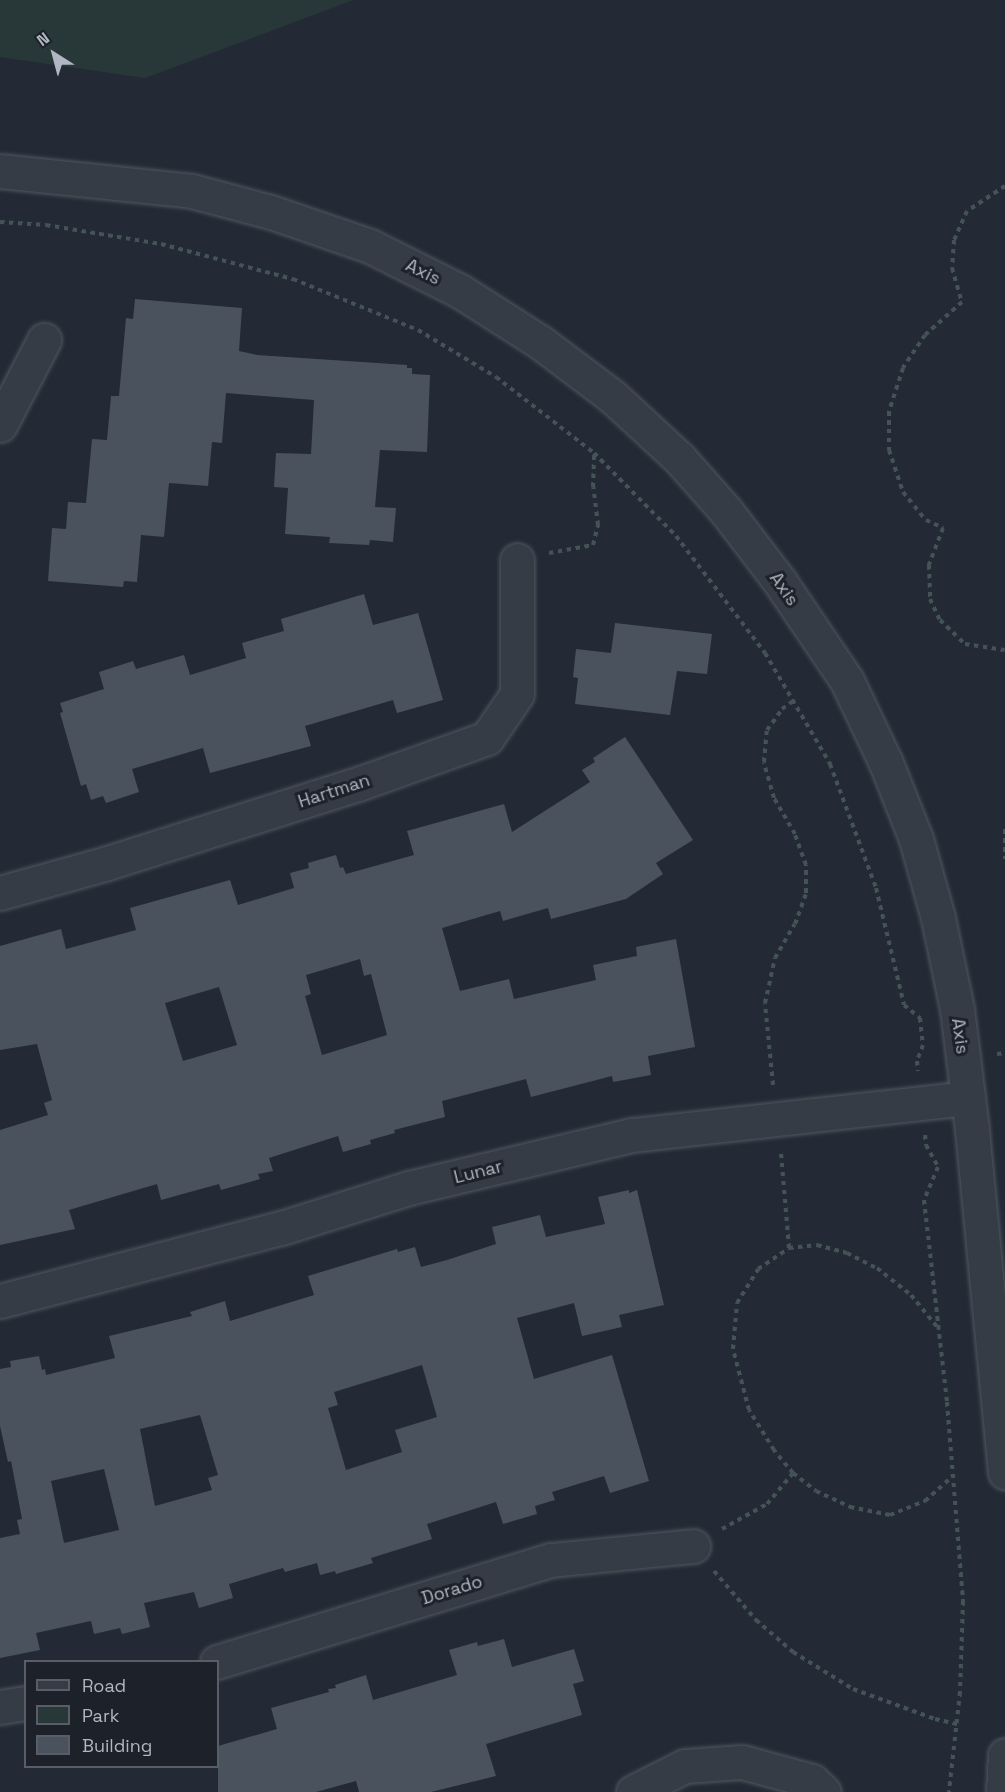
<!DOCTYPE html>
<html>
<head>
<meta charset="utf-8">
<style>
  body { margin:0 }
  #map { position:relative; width:1005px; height:1792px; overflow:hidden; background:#232a35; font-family:"Space Grotesk",sans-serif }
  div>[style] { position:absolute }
  .green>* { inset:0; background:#283838 }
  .building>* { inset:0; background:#4a525e }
  .path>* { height:4px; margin-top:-2px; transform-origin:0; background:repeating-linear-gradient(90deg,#445355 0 4.5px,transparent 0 9px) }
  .roads { filter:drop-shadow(0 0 2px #515760) drop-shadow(0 0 2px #515760) }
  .minor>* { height:33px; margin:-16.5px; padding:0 16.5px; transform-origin:16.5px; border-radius:16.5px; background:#363c46 }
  span { translate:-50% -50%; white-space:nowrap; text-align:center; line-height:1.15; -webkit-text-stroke:6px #1c212a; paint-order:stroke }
  .street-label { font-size:18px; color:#b1b7c2 }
  .legend { position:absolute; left:24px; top:1660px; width:195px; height:108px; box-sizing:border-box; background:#1c212a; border:2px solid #585d67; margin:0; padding:8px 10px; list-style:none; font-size:18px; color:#b1b7c2 }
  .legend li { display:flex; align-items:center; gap:12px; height:30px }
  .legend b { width:30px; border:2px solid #585d67 }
  .north { position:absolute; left:24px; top:24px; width:60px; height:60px; -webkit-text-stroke:4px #1c212a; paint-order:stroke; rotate:324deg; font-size:16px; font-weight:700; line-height:24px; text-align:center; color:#b1b7c2 }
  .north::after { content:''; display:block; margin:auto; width:21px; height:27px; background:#b1b7c2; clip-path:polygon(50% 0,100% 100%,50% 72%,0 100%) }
</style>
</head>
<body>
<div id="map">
  <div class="green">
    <div style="clip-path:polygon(0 0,353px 0,145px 78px,0 57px)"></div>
  </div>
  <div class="building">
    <div style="clip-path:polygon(135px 299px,242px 308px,239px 351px,257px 355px,407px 365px,407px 368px,412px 368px,412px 374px,430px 375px,427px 452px,380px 450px,375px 507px,396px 508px,393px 542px,370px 540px,369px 545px,329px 543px,330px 537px,285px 534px,288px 488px,274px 487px,276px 453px,311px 454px,314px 400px,226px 393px,222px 443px,212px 442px,208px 486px,169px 483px,164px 537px,141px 535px,137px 582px,124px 581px,123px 587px,48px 581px,52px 528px,66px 529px,68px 502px,86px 503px,92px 439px,107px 440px,111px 396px,119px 396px,126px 318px,133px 319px)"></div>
    <div style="clip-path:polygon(364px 594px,373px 625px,418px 613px,443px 700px,397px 713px,393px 700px,305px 726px,311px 746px,210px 773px,203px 748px,132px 769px,139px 792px,106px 803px,103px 796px,91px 800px,86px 784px,81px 786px,60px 713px,63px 712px,60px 703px,104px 689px,99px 672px,133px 661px,136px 669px,184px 655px,190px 675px,246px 658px,242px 643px,284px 631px,281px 619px)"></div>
    <div style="clip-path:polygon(615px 623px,712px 634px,707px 674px,677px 671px,670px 715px,575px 704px,578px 678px,573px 677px,576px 649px,611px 653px)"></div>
    <div style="clip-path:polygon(evenodd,625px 737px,693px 840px,656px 863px,663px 874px,626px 899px,551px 919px,548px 908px,503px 921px,500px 911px,442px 928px,460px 991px,509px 979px,514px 999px,596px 980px,593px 965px,637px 956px,636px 947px,676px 939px,695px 1047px,648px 1056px,651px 1075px,613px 1082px,612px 1076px,531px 1097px,526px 1079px,442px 1101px,445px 1117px,394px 1130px,395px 1133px,370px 1140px,371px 1144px,343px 1152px,338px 1136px,269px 1158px,273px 1171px,258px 1174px,260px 1179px,221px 1190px,219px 1184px,161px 1200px,157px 1184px,69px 1210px,75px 1229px,0 1245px,0 1130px,48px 1115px,44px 1103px,52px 1100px,37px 1044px,0 1050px,0 946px,61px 929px,66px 949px,136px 930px,130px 908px,230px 880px,238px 905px,294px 888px,290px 873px,309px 868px,308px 863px,336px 855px,340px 868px,343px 867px,346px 874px,414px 855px,407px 831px,504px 804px,512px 832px,590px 782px,582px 770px,595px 762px,593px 758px,625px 737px,360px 959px,364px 976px,371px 974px,387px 1035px,322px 1055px,305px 996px,311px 994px,306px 975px,360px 959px,625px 737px,219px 987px,237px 1045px,183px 1061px,165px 1003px,219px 987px)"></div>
    <div style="clip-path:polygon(evenodd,629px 1190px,629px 1193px,637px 1190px,664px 1305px,619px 1315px,622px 1327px,582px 1336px,574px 1303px,517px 1318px,534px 1379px,612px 1355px,649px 1481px,610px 1493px,604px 1476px,552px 1492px,555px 1500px,535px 1506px,537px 1514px,503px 1524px,496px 1502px,427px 1524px,432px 1539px,371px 1558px,373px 1563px,336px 1574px,335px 1571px,320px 1575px,317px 1563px,285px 1572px,283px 1568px,229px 1584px,233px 1598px,199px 1608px,194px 1592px,144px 1603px,150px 1627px,122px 1634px,120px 1628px,94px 1634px,91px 1621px,36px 1633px,40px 1650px,0 1658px,0 1538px,20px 1534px,17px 1520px,22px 1519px,11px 1461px,8px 1462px,0 1426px,0 1369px,11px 1367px,10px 1361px,39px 1356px,42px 1370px,45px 1369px,46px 1375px,115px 1358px,109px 1336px,192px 1316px,190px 1312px,225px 1301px,230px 1321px,314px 1295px,308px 1276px,397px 1249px,398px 1252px,415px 1247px,421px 1267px,447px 1260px,496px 1244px,492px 1227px,540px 1215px,546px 1237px,605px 1224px,598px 1197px,629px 1190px,422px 1365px,437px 1417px,395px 1430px,402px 1452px,346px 1470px,328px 1408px,338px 1405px,334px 1392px,422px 1365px,629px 1190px,200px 1415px,218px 1475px,208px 1478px,212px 1490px,155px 1506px,140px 1429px,200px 1415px,629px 1190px,104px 1469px,119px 1530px,64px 1543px,51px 1481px,104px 1469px)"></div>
    <div style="clip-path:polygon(504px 1639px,512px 1667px,574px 1649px,584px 1681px,573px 1684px,582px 1715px,486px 1744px,496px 1776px,431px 1792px,359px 1792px,356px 1781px,316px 1792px,218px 1792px,218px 1746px,277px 1729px,271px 1708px,329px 1692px,328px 1689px,336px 1688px,335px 1685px,366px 1675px,373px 1700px,457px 1675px,449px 1650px,477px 1642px,478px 1646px)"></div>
  </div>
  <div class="path">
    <div style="left:1005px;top:186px;width:45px;rotate:146.7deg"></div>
    <div style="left:967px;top:211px;width:32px;rotate:114deg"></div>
    <div style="left:954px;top:240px;width:28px;rotate:94deg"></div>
    <div style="left:952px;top:268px;width:35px;rotate:74deg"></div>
    <div style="left:962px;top:302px;width:50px;rotate:138.3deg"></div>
    <div style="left:925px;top:335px;width:40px;rotate:124deg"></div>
    <div style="left:903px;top:368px;width:45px;rotate:108deg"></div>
    <div style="left:889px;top:411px;width:39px;rotate:90deg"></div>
    <div style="left:889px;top:450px;width:44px;rotate:71.6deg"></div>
    <div style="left:903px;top:492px;width:36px;rotate:51deg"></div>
    <div style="left:926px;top:520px;width:19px;rotate:25deg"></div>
    <div style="left:943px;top:528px;width:40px;rotate:111deg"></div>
    <div style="left:929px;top:565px;width:34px;rotate:88deg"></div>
    <div style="left:930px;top:599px;width:23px;rotate:65deg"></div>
    <div style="left:940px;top:620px;width:35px;rotate:44deg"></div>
    <div style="left:965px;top:644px;width:40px;rotate:8.5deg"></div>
    <div style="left:0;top:222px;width:46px;rotate:3.7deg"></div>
    <div style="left:46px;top:225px;width:117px;rotate:9.4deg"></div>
    <div style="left:161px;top:244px;width:137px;rotate:14.9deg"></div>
    <div style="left:293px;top:279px;width:135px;rotate:22.2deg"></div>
    <div style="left:418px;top:330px;width:91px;rotate:31.1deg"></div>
    <div style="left:496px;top:377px;width:124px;rotate:37.8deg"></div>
    <div style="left:594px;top:453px;width:117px;rotate:45.3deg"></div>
    <div style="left:676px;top:536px;width:147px;rotate:52.7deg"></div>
    <div style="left:765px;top:653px;width:129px;rotate:59.6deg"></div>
    <div style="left:830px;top:764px;width:132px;rotate:69.6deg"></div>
    <div style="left:876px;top:888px;width:120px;rotate:76.5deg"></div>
    <div style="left:904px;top:1005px;width:21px;rotate:39deg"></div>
    <div style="left:920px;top:1018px;width:27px;rotate:84deg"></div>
    <div style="left:923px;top:1045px;width:17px;rotate:111deg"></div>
    <div style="left:917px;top:1061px;width:10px;rotate:84deg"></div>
    <div style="left:549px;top:553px;width:45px;rotate:-10.3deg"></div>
    <div style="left:593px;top:545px;width:21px;rotate:-76deg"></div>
    <div style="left:598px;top:525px;width:38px;rotate:-97deg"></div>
    <div style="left:593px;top:487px;width:34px;rotate:-88deg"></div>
    <div style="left:1005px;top:829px;width:30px;rotate:90deg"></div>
    <div style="left:997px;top:1054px;width:8px;rotate:-7deg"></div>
    <div style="left:773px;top:1085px;width:82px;rotate:-95.6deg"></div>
    <div style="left:765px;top:1003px;width:46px;rotate:-77.5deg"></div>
    <div style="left:775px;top:958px;width:39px;rotate:-60deg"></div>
    <div style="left:795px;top:924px;width:33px;rotate:-70deg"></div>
    <div style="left:806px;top:893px;width:28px;rotate:-90deg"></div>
    <div style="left:806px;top:865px;width:33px;rotate:-110deg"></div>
    <div style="left:795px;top:834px;width:42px;rotate:-120.3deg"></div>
    <div style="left:774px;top:798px;width:37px;rotate:-106deg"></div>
    <div style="left:764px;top:762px;width:32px;rotate:-85deg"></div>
    <div style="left:767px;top:730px;width:26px;rotate:-54deg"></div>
    <div style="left:782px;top:709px;width:14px;rotate:-36deg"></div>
    <div style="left:925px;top:1135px;width:10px;rotate:84deg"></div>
    <div style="left:926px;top:1145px;width:25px;rotate:61deg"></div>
    <div style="left:938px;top:1167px;width:36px;rotate:113deg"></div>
    <div style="left:924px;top:1200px;width:203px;rotate:83.5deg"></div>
    <div style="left:947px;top:1402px;width:200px;rotate:85.4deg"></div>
    <div style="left:963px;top:1601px;width:91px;rotate:91.9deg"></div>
    <div style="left:960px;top:1692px;width:101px;rotate:96.3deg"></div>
    <div style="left:789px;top:1248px;width:28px;rotate:-6deg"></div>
    <div style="left:817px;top:1245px;width:31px;rotate:15deg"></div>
    <div style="left:847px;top:1253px;width:34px;rotate:27deg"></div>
    <div style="left:877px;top:1268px;width:43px;rotate:38.5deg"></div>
    <div style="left:911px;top:1295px;width:43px;rotate:50.7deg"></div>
    <div style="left:793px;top:1473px;width:29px;rotate:38deg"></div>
    <div style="left:816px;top:1491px;width:38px;rotate:25deg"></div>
    <div style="left:850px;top:1507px;width:41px;rotate:11.3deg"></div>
    <div style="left:890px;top:1515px;width:38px;rotate:-22deg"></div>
    <div style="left:925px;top:1501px;width:39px;rotate:-42deg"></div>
    <div style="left:722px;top:1529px;width:51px;rotate:-29.1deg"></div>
    <div style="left:767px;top:1504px;width:40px;rotate:-50deg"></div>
    <div style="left:793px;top:1473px;width:30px;rotate:-130deg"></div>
    <div style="left:774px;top:1450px;width:47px;rotate:-122deg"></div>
    <div style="left:749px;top:1410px;width:63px;rotate:-104.7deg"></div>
    <div style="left:733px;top:1349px;width:46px;rotate:-85deg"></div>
    <div style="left:737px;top:1303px;width:40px;rotate:-58deg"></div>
    <div style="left:758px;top:1269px;width:37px;rotate:-34deg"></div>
    <div style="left:789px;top:1248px;width:96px;rotate:-94.8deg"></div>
    <div style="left:714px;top:1571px;width:65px;rotate:49.4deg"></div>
    <div style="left:756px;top:1620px;width:49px;rotate:40.9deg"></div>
    <div style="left:793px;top:1652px;width:70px;rotate:31.7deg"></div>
    <div style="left:853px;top:1689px;width:87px;rotate:20.1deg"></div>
    <div style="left:935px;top:1719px;width:23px;rotate:13deg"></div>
  </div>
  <div class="roads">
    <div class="minor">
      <div style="left:0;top:171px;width:193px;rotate:5.9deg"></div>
      <div style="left:192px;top:191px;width:82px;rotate:14.9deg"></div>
      <div style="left:271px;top:212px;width:105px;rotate:19deg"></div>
      <div style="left:370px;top:246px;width:101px;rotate:26.6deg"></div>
      <div style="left:460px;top:291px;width:95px;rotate:32.5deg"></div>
      <div style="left:540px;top:342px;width:91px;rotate:37deg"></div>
      <div style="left:613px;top:397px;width:90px;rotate:42.7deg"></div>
      <div style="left:679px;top:458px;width:71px;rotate:48.4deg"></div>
      <div style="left:726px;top:511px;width:89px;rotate:52.7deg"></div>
      <div style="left:780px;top:582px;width:120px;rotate:55.9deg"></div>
      <div style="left:847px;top:681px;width:91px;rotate:64.6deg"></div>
      <div style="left:886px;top:763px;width:82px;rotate:68.5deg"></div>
      <div style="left:916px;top:839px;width:82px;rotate:74.4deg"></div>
      <div style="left:938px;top:918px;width:93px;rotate:78.2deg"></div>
      <div style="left:957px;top:1009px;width:122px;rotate:82.9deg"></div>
      <div style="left:972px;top:1130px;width:344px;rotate:84.5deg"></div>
      <div style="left:0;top:425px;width:96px;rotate:-62.6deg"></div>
      <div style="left:0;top:893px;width:108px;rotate:-15.6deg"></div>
      <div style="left:104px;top:864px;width:266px;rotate:-17.5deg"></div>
      <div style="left:358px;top:784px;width:137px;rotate:-19.6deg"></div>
      <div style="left:487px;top:738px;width:53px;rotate:-55.7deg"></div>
      <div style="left:517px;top:694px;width:134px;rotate:-90deg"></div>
      <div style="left:0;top:1301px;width:290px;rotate:-14.6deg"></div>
      <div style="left:281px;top:1228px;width:134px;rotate:-17.4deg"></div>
      <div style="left:409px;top:1188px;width:229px;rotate:-13.4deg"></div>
      <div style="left:632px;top:1135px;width:338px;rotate:-6.3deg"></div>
      <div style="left:217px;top:1662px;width:349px;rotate:-17deg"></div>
      <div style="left:551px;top:1560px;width:143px;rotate:-5.6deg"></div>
      <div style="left:0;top:1707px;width:26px;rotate:-9deg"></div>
      <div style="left:633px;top:1792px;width:58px;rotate:-26.6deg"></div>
      <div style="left:685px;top:1766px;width:57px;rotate:-4deg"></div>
      <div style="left:742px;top:1762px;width:73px;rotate:15.2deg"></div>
      <div style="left:812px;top:1781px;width:16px;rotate:43deg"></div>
      <div style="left:1003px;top:1792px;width:37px;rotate:-87deg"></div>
    </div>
  </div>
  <div class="street-label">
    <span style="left:423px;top:272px;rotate:26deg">Axis</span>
    <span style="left:784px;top:589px;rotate:55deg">Axis</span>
    <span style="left:334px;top:791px;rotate:-18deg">Hartman</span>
    <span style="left:960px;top:1036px;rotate:82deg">Axis</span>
    <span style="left:478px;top:1172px;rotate:-14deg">Lunar</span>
    <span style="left:452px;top:1590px;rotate:-17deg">Dorado</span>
  </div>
  <ul class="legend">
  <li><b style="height:8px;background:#363c46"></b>Road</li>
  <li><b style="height:16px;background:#283838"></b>Park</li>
  <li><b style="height:16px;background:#4a525e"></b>Building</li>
  </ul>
  <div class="north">N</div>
</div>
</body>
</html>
